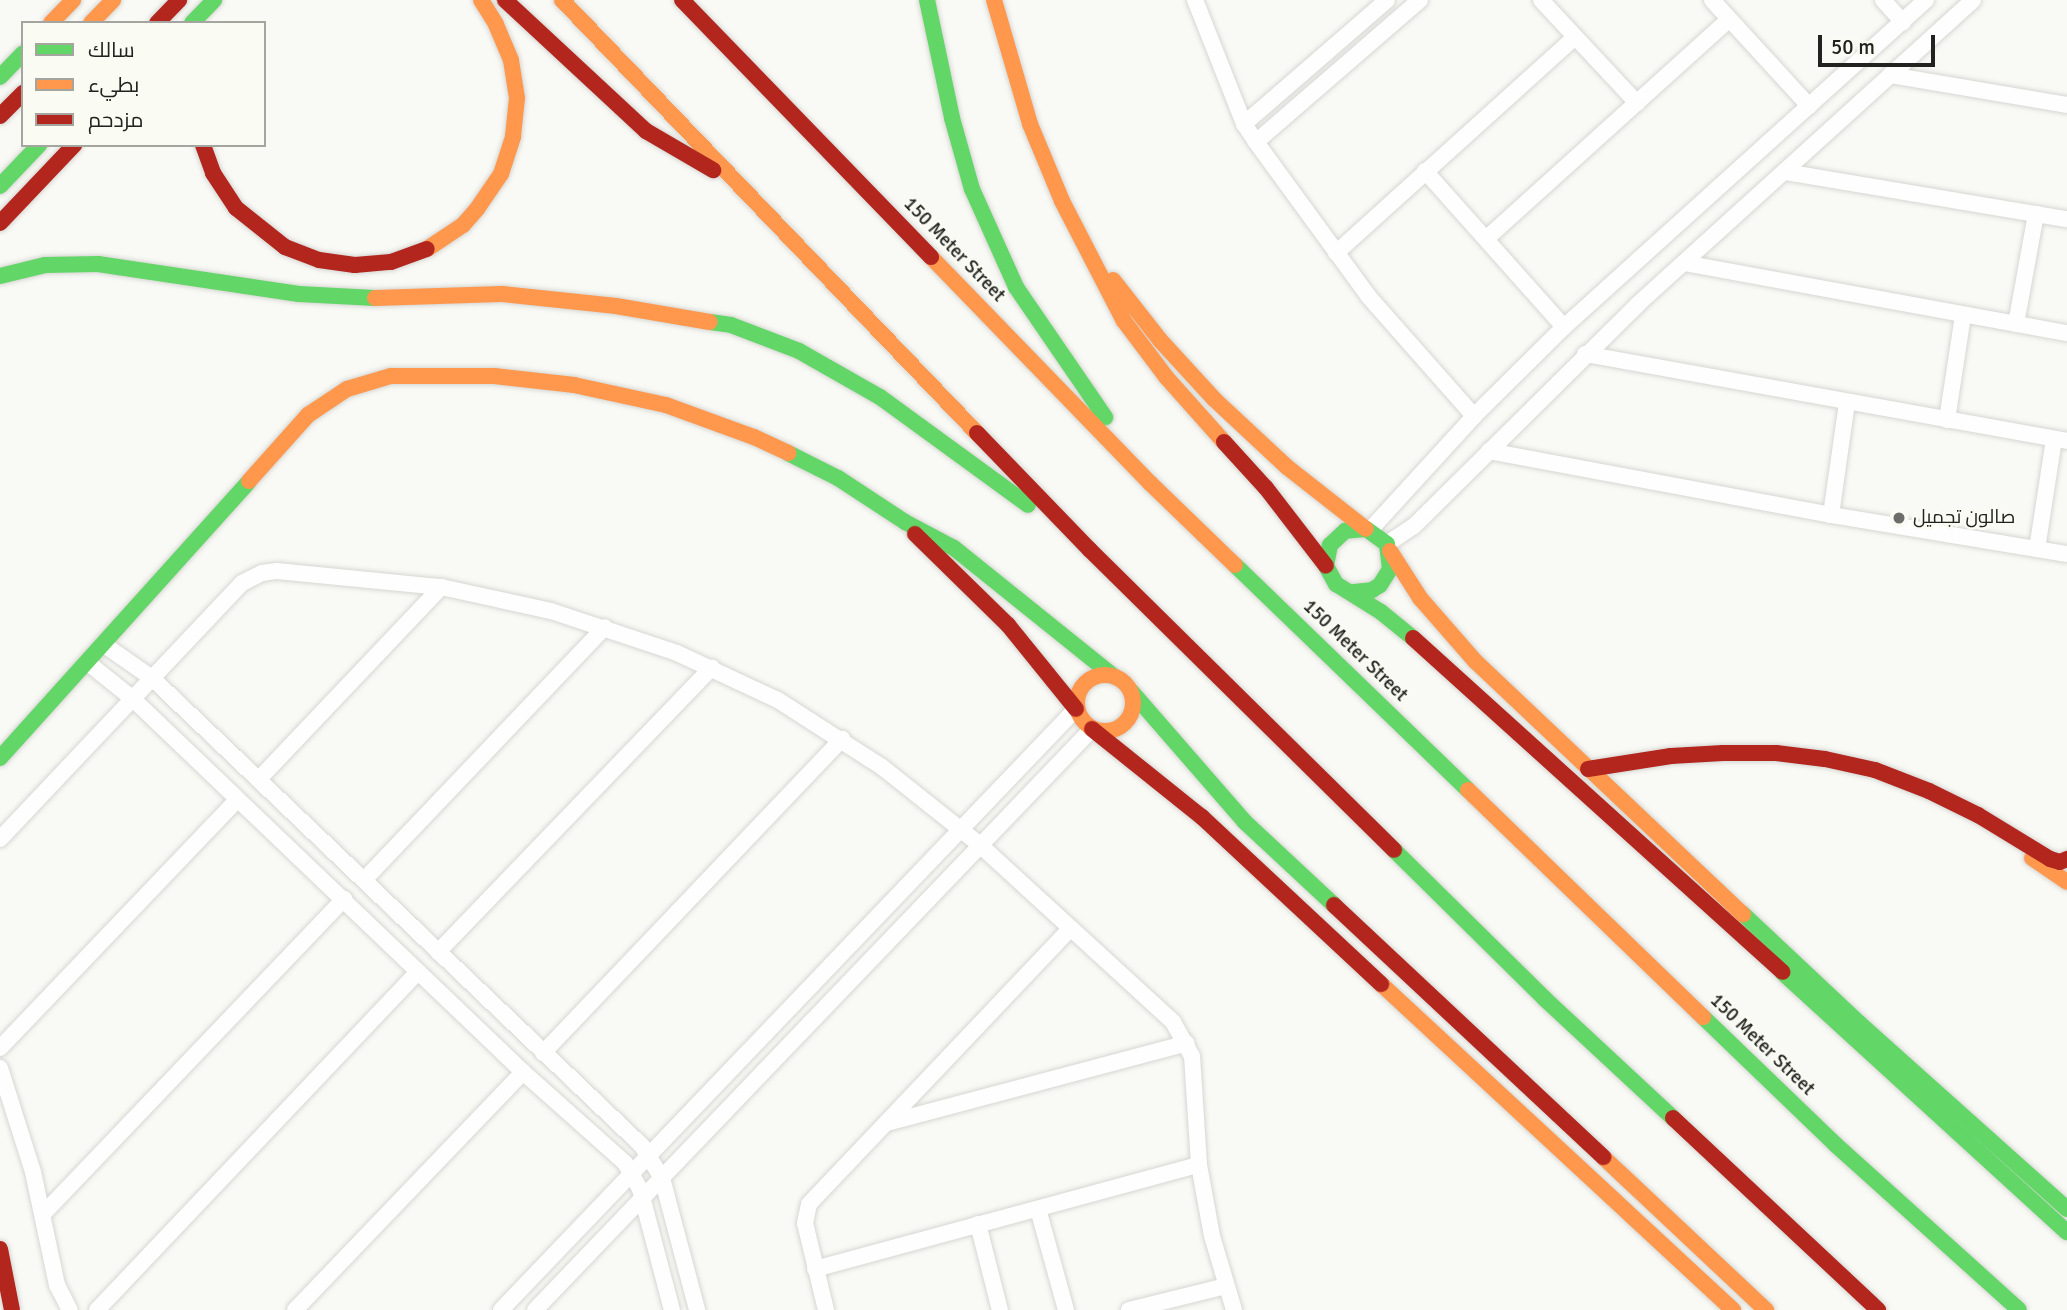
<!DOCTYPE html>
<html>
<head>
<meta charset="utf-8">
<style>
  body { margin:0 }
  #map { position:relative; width:2067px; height:1310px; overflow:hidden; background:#f9f9f5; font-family:Signika,Cairo,sans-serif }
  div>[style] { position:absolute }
  .roads { filter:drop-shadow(0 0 2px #d6d6d3) drop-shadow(0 0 2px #d6d6d3) }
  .street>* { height:16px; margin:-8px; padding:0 8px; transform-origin:8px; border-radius:8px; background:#fefefe }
  .fast>* { height:16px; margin:-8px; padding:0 8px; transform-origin:8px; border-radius:8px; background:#63d668 }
  .slow>* { height:16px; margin:-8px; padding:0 8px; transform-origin:8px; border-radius:8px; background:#ff974d }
  .slow>.ring { margin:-8px; padding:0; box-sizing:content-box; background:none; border:16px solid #ff974d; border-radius:50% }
  .jam>* { height:16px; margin:-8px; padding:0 8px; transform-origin:8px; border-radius:8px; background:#b3261e }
  .dots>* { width:19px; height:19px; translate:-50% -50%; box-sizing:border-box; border:4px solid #fafbf3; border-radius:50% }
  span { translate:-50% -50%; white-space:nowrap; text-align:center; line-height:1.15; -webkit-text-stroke:5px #fafbf3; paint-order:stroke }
  .street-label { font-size:19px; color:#222320 }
  .poi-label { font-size:19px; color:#222320 }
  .left { translate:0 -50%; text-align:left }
  .legend { position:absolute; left:21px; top:21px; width:245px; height:126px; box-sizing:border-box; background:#fafbf3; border:2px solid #a4a59f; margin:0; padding:9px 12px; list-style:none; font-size:21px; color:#222320 }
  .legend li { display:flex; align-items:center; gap:14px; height:35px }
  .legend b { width:35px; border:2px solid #a4a59f }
  .scale { position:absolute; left:1818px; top:35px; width:117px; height:32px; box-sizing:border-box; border:4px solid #222320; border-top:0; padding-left:9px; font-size:21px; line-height:24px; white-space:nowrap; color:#222320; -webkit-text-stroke:5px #fafbf3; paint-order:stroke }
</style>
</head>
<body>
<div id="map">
  <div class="roads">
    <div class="street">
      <div style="left:1195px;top:0;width:133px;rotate:68.4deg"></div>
      <div style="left:1244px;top:124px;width:22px;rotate:56deg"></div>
      <div style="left:1256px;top:142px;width:192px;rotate:53.9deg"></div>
      <div style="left:1369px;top:297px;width:159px;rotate:48.6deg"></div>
      <div style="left:1541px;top:0;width:141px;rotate:47deg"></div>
      <div style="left:1712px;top:0;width:144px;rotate:47.5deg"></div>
      <div style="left:1883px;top:0;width:30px;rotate:48deg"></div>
      <div style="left:1890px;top:75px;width:180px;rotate:9.6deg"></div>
      <div style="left:1244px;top:124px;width:189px;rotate:-40.9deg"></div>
      <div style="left:1256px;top:142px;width:217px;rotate:-40.9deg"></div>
      <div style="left:1425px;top:171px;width:209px;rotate:48.3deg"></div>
      <div style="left:1785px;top:172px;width:286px;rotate:9.5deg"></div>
      <div style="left:1487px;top:238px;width:326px;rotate:-42.1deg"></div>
      <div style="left:1336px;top:253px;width:322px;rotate:-42.1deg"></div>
      <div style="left:1684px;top:263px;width:389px;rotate:10.4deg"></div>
      <div style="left:2016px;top:324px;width:112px;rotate:-79.7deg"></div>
      <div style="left:1585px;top:354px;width:490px;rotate:10.2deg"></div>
      <div style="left:1947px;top:420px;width:106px;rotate:-81.3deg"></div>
      <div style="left:1489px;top:451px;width:348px;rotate:10.6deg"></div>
      <div style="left:1831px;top:515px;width:239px;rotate:9.4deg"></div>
      <div style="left:1831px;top:515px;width:113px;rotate:-81.9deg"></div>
      <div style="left:1370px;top:530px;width:154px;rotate:-47.6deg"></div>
      <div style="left:1474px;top:416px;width:127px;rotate:-44.7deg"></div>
      <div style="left:1564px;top:327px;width:488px;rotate:-42.1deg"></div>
      <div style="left:1387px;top:544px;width:32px;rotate:-34deg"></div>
      <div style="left:1414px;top:526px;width:315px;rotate:-44.7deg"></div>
      <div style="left:1638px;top:304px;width:452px;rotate:-42.2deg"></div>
      <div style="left:2037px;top:549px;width:111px;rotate:-81.2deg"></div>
      <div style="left:103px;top:644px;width:60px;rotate:34.8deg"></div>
      <div style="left:152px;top:678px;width:678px;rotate:43.68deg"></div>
      <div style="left:642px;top:1146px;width:38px;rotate:58deg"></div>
      <div style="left:662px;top:1178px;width:137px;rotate:75.1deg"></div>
      <div style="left:87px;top:662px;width:59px;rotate:38.8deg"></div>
      <div style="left:133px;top:699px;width:540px;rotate:43.72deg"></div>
      <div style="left:523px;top:1072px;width:137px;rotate:41.7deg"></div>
      <div style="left:625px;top:1163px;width:30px;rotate:60deg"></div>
      <div style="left:640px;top:1189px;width:125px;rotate:75.2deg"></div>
      <div style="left:259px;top:779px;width:265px;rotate:-46.5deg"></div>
      <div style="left:0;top:839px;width:352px;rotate:-46.6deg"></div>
      <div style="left:242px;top:583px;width:22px;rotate:-27deg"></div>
      <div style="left:262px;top:573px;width:15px;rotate:-8deg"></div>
      <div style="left:277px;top:571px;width:165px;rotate:5.6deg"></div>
      <div style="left:441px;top:587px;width:113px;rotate:12.3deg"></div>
      <div style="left:551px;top:611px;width:133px;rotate:18.4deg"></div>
      <div style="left:677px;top:653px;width:111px;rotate:25deg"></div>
      <div style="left:778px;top:700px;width:124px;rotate:32.8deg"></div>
      <div style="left:882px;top:767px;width:125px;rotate:38.5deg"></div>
      <div style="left:980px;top:845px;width:262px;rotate:42.5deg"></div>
      <div style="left:1173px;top:1022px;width:39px;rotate:61deg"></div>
      <div style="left:1192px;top:1056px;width:109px;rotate:86.3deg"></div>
      <div style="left:1199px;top:1165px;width:72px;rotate:79.6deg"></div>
      <div style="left:1212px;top:1236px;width:77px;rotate:73.4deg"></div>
      <div style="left:364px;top:880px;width:349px;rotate:-46.4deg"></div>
      <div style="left:438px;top:952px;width:395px;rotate:-46.1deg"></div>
      <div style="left:0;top:1048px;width:343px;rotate:-46.3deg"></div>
      <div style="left:543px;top:1053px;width:434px;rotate:-46.4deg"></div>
      <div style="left:0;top:1068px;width:109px;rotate:72.4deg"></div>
      <div style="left:33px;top:1172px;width:116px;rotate:78deg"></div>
      <div style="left:57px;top:1285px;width:28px;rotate:63deg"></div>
      <div style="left:887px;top:1123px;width:310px;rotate:-14.9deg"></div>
      <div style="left:1038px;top:1209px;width:105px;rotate:74.5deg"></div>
      <div style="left:43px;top:1214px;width:436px;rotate:-46.3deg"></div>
      <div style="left:978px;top:1224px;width:89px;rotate:75.7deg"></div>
      <div style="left:815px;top:1269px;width:398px;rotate:-15.2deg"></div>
      <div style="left:97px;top:1310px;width:466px;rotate:-46.5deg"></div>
      <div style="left:295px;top:1310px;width:330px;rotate:-46.2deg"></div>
      <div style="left:501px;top:1310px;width:832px;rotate:-46.27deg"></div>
      <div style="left:535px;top:1310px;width:805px;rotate:-46.21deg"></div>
      <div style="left:826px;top:1310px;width:89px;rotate:-103.6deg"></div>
      <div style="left:805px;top:1223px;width:19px;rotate:-78deg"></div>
      <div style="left:809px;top:1204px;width:379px;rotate:-46.5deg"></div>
      <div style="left:1129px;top:1310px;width:100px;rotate:-13.9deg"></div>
    </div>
    <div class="fast">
      <div style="left:927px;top:0;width:121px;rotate:78deg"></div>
      <div style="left:952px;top:118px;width:74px;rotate:74.3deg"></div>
      <div style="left:972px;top:189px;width:107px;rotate:65.8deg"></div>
      <div style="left:1016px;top:287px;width:158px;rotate:55.6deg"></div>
      <div style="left:192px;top:23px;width:32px;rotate:-46deg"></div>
      <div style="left:0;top:77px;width:33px;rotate:-46deg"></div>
      <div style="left:0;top:186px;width:57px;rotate:-46.4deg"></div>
      <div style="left:0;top:276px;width:46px;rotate:-13.7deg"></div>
      <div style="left:45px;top:265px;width:53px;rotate:-1.1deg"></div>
      <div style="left:98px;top:264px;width:203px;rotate:8.5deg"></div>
      <div style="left:299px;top:294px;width:76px;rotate:3deg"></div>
      <div style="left:710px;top:322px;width:21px;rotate:8deg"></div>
      <div style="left:731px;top:325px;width:73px;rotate:20.9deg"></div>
      <div style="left:799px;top:351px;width:93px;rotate:29.6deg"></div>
      <div style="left:880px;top:397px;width:183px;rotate:36.1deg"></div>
      <div style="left:788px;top:453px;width:56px;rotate:26.6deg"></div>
      <div style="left:838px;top:478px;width:80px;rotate:33.3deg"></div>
      <div style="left:905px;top:522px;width:55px;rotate:28deg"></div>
      <div style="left:954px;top:548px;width:204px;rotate:38.8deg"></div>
      <div style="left:1235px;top:565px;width:324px;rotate:44deg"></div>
      <div style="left:1354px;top:592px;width:18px;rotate:-6deg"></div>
      <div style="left:1372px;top:590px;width:9px;rotate:-32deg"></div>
      <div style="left:1380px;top:585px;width:19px;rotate:-58deg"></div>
      <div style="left:1390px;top:569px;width:25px;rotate:-97deg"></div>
      <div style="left:1387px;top:544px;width:26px;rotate:-144deg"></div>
      <div style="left:1366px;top:529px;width:21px;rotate:175deg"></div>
      <div style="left:1345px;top:531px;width:21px;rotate:137deg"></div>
      <div style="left:1330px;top:545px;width:21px;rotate:101deg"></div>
      <div style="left:1326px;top:566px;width:21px;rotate:61deg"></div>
      <div style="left:1336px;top:584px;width:53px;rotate:31.9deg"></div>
      <div style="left:1381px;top:612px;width:41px;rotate:39.1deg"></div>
      <div style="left:1131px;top:691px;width:174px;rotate:49deg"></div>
      <div style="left:1245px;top:822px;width:122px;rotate:43deg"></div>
      <div style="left:0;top:758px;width:372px;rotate:-48deg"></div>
      <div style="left:1394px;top:850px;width:212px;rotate:44.6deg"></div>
      <div style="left:1545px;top:999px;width:175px;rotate:42.9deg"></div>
      <div style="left:1743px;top:914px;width:159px;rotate:43.2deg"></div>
      <div style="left:1859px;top:1023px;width:279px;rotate:41.8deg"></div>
      <div style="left:1782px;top:972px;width:386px;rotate:42.4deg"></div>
      <div style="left:1703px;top:1017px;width:185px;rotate:43.9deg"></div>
      <div style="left:1836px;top:1145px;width:246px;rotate:42deg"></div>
    </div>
    <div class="slow">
      <div style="left:562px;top:0;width:600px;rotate:46.22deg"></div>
      <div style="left:994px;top:0;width:129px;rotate:73.8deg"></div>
      <div style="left:1030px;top:124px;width:83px;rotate:67.4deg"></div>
      <div style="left:1062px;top:201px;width:135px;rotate:62.7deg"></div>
      <div style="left:1124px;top:321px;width:71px;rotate:53deg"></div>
      <div style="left:1167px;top:378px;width:86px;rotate:48.3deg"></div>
      <div style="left:51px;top:23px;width:32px;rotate:-46deg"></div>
      <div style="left:91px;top:23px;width:32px;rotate:-46deg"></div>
      <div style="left:427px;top:249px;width:43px;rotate:-33.7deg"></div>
      <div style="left:463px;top:225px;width:21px;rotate:-49deg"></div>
      <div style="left:477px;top:209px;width:42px;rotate:-55.6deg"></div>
      <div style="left:501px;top:174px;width:40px;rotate:-72deg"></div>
      <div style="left:513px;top:136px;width:38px;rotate:-84deg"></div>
      <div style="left:517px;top:98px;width:38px;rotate:-99deg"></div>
      <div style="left:511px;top:60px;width:39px;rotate:-113deg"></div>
      <div style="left:496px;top:24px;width:28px;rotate:-122deg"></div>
      <div style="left:931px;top:257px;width:315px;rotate:45.9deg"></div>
      <div style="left:1150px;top:483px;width:118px;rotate:44deg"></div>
      <div style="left:1113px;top:280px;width:76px;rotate:51.9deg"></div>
      <div style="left:1160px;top:340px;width:80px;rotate:47.5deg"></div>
      <div style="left:1214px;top:399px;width:100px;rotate:43deg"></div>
      <div style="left:1287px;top:467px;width:100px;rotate:38.1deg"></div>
      <div style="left:375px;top:298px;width:127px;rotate:-1.8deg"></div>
      <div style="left:502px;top:294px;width:115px;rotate:6deg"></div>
      <div style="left:616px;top:306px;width:95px;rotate:9.7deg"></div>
      <div style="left:249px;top:481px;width:89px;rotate:-48.2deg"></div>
      <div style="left:308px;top:415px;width:47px;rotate:-33.7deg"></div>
      <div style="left:347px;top:389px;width:46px;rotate:-16.5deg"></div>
      <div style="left:391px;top:376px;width:103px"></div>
      <div style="left:494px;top:376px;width:81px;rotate:6.4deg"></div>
      <div style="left:574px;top:385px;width:94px;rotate:12.3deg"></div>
      <div style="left:666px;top:405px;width:94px;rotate:20deg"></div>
      <div style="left:754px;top:437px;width:38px;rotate:25deg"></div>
      <div style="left:1390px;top:551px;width:56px;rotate:57.4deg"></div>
      <div style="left:1420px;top:598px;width:84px;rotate:48.9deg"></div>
      <div style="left:1475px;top:661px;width:369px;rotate:43.4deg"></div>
      <div class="ring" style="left:1077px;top:675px;width:40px;height:40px"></div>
      <div style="left:1468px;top:790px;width:327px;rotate:44deg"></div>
      <div style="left:2032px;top:858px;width:42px;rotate:34.4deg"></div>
      <div style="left:1381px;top:984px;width:480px;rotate:42.8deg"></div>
      <div style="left:1603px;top:1157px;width:224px;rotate:43.2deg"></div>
    </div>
    <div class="jam">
      <div style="left:505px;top:0;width:192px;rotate:42.9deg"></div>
      <div style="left:646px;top:131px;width:78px;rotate:30.2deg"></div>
      <div style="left:682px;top:0;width:358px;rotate:45.9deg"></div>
      <div style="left:157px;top:23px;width:32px;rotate:-46deg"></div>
      <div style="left:0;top:116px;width:33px;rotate:-45deg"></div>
      <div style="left:203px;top:145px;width:30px;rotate:70deg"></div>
      <div style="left:213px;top:173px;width:42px;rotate:56.7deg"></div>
      <div style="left:236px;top:208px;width:63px;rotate:38.5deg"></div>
      <div style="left:285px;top:247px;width:36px;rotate:21deg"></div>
      <div style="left:319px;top:260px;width:36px;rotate:8deg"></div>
      <div style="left:355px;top:265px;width:36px;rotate:-5deg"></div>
      <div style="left:391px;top:262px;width:38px;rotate:-20deg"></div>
      <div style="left:0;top:223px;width:108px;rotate:-46.5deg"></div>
      <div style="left:977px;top:433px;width:163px;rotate:46deg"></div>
      <div style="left:1090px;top:550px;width:427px;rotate:44.6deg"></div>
      <div style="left:1224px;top:442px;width:62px;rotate:47.6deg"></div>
      <div style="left:1266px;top:488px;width:98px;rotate:52.4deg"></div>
      <div style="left:915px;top:534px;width:130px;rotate:44.4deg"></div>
      <div style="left:1008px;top:625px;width:108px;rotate:51deg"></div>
      <div style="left:1413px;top:638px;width:498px;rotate:42.1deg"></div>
      <div style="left:1092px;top:729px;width:141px;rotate:38.7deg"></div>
      <div style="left:1202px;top:817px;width:245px;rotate:43deg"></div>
      <div style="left:1588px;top:769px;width:84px;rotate:-8.9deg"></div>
      <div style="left:1671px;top:756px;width:52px;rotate:-3.3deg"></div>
      <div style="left:1723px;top:753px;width:53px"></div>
      <div style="left:1776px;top:753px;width:49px;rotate:7deg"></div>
      <div style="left:1825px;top:759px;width:51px;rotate:12.4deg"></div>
      <div style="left:1875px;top:770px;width:58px;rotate:21.3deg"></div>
      <div style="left:1929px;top:791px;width:55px;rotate:26.1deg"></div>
      <div style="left:1978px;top:815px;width:84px;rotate:31.4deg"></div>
      <div style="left:2050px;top:859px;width:10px;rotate:17deg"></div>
      <div style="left:2060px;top:862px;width:8px;rotate:-23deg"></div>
      <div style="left:1334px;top:905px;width:369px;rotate:43.1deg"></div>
      <div style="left:1673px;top:1118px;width:281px;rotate:43.1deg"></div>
      <div style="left:0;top:1249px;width:62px;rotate:78.9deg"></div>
    </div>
  </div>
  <div class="dots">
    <div style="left:1899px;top:518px;background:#6d6e6b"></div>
  </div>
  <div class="street-label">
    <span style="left:954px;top:250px;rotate:46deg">150 Meter Street</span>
    <span style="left:1355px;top:651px;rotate:44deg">150 Meter Street</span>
    <span style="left:1762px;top:1045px;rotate:44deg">150 Meter Street</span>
  </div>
  <div class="poi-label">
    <span class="left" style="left:1913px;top:518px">صالون تجميل</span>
  </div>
  <ul class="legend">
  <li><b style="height:9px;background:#63d668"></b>سالك</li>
  <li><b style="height:9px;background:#ff974d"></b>بطيء</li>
  <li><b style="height:9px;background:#b3261e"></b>مزدحم</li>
  </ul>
  <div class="scale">50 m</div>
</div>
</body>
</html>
